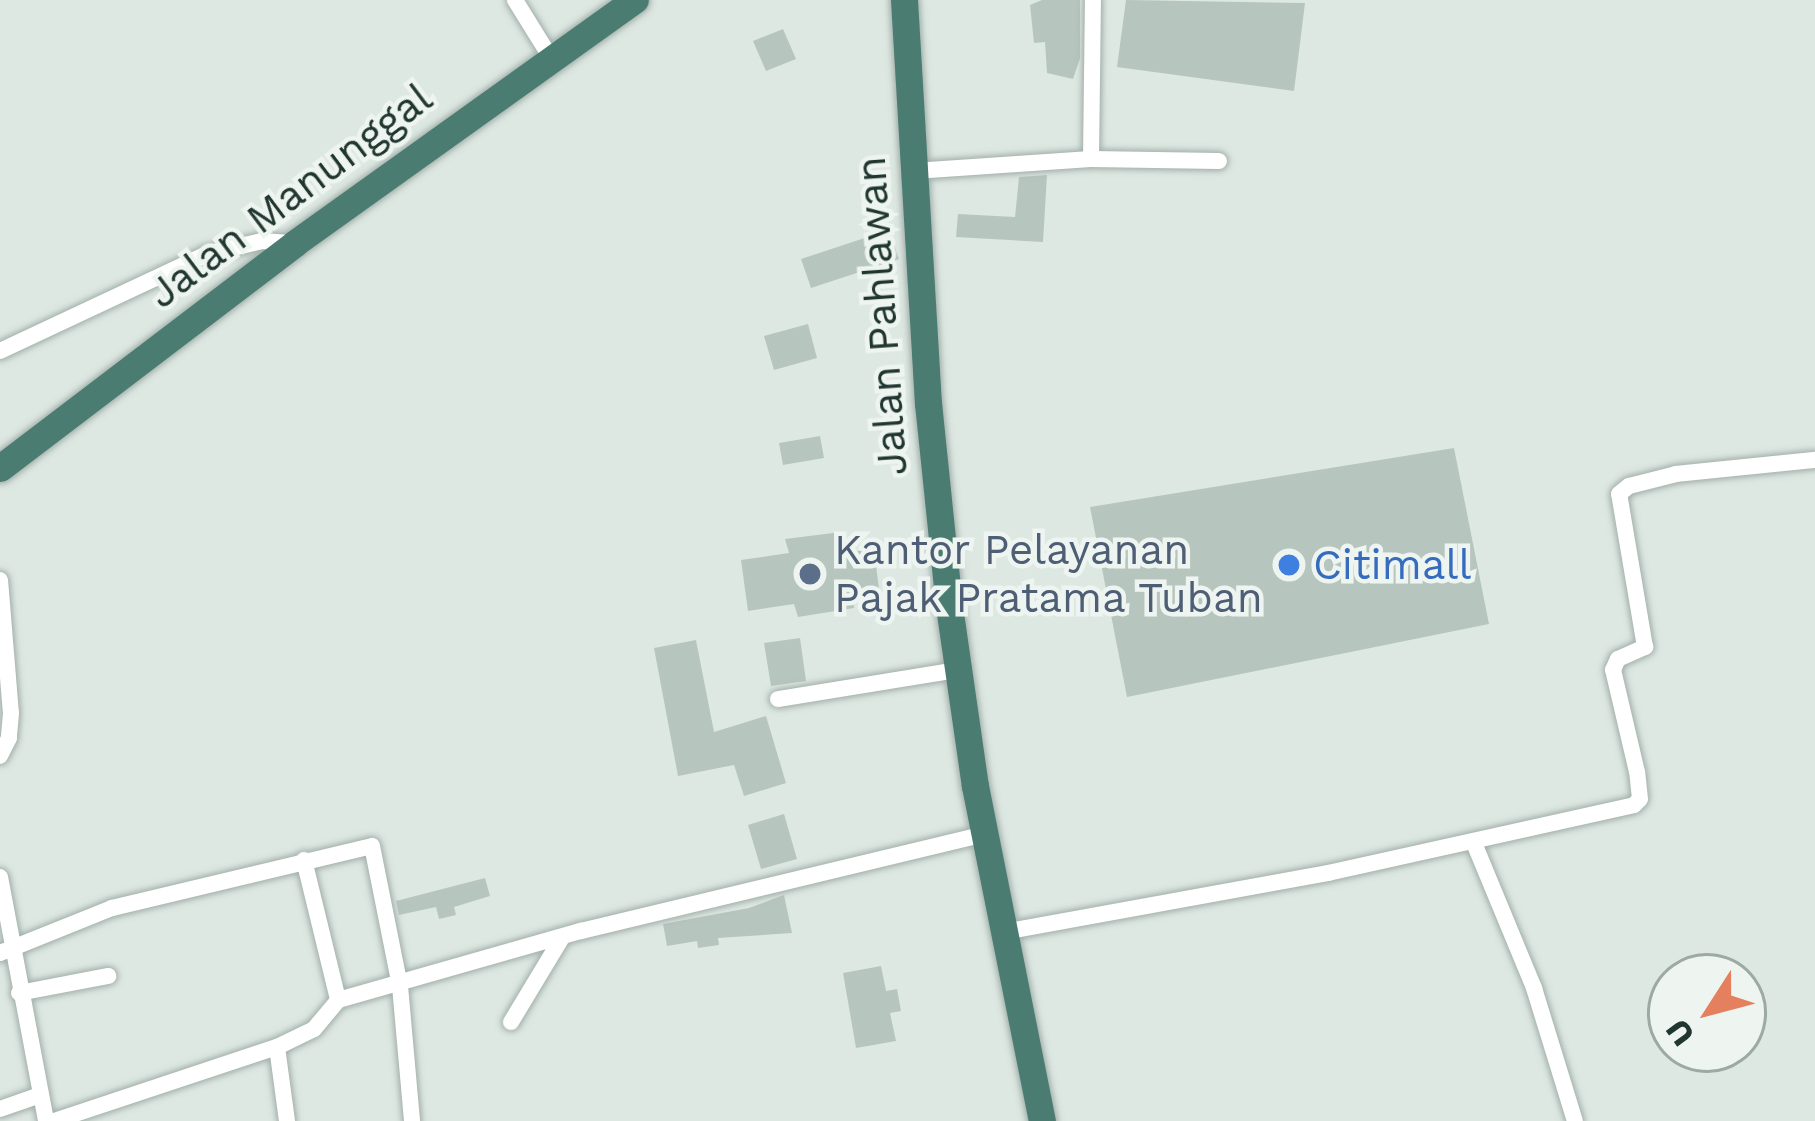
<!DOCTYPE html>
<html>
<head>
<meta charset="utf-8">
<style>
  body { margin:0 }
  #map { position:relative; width:1815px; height:1121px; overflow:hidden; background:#dee8e3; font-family:"Work Sans",sans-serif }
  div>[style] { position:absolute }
  .building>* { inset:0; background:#b7c5bf }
  .roads { filter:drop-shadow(0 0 3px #a2afaa) drop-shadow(0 0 3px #a2afaa) }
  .minor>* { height:16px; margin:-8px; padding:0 8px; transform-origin:8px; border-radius:8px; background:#fff }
  .trunk>* { height:27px; margin:-13.5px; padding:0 13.5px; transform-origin:13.5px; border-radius:13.5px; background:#4a7c72 }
  .dots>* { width:33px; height:33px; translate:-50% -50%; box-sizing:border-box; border:6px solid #eef5f1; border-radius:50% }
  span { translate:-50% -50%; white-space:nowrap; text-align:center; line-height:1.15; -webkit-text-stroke:9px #eef5f1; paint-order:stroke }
  .street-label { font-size:42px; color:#213630 }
  .service-label { font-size:42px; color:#4e5e75 }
  .left { translate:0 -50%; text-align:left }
  .shop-label { font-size:42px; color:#366cbe }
  .north { position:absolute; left:1647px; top:953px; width:120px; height:120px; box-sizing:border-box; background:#eef5f1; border:3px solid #9ca9a4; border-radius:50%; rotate:234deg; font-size:33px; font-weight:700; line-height:48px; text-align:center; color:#213630 }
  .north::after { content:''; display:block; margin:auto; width:42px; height:54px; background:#e5805f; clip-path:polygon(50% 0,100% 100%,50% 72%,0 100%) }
</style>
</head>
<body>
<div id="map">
  <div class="building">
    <div style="clip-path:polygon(1042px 0,1080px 0,1080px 58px,1073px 79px,1047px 73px,1045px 42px,1034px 43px,1030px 5px)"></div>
    <div style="clip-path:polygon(1126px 0,1305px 3px,1294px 91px,1117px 67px)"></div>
    <div style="clip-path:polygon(783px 29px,796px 59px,766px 71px,753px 41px)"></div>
    <div style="clip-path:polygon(1047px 175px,1043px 242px,956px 237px,958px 214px,1015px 217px,1019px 177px)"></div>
    <div style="clip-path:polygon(889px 230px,899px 259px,811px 288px,801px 259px)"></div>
    <div style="clip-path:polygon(808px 324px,817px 358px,774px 370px,764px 336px)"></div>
    <div style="clip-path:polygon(820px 436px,824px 458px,783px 465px,779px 443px)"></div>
    <div style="clip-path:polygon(1454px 448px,1489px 624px,1127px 697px,1090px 507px)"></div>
    <div style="clip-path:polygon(841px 532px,848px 552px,874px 549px,879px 589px,852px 592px,854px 608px,798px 617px,794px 604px,748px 611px,741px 560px,789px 553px,785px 539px)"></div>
    <div style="clip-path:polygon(800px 638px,806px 681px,771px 686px,764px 643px)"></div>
    <div style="clip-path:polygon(696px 640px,714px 732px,766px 716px,786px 783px,744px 796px,734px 765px,678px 776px,654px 648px)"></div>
    <div style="clip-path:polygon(784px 814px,797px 859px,761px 869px,748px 825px)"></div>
    <div style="clip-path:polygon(485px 878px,490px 896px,454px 907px,456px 915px,439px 919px,436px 907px,399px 915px,396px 901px)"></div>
    <div style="clip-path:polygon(784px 895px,792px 933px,718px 938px,719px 945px,698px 948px,697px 941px,667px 946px,663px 924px,749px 908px)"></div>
    <div style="clip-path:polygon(881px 966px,886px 991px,897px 989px,901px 1011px,890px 1013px,896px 1041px,856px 1048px,843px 973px)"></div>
  </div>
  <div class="roads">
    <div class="minor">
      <div style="left:515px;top:0;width:68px;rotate:58.2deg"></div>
      <div style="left:1091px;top:159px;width:159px;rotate:-89.3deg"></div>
      <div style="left:914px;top:171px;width:177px;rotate:-3.9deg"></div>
      <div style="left:1091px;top:159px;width:128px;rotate:0.9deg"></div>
      <div style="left:0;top:351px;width:229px;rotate:-25.1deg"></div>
      <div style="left:207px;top:254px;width:57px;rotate:-13.3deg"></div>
      <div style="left:262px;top:241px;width:32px;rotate:4deg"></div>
      <div style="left:0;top:580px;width:133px;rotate:85.3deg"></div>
      <div style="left:11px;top:713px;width:25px;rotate:95deg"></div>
      <div style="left:9px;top:738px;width:20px;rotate:117deg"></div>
      <div style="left:778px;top:699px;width:182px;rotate:-9.2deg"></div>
      <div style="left:1474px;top:843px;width:157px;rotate:67.5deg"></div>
      <div style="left:1534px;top:988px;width:139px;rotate:72.9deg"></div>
      <div style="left:304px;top:860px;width:144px;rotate:76.3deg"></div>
      <div style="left:0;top:877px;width:248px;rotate:79.3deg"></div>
      <div style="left:1004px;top:932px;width:329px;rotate:-10.3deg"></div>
      <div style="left:1328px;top:873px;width:313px;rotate:-12.5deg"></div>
      <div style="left:1634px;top:805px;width:8px;rotate:-45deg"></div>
      <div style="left:1640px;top:799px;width:27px;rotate:-96deg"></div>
      <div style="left:1637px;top:772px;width:105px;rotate:-103.2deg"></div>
      <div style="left:1613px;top:670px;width:12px;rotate:-66deg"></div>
      <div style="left:1618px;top:659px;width:30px;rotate:-24deg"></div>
      <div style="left:1645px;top:647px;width:155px;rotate:-99.6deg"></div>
      <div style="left:1619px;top:494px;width:13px;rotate:-39deg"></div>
      <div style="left:1629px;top:486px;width:49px;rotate:-14.3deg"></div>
      <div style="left:1676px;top:474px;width:140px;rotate:-5.8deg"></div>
      <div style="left:0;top:953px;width:121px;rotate:-21.9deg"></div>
      <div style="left:112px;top:908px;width:267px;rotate:-13.4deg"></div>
      <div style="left:372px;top:846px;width:143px;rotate:78.7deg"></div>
      <div style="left:400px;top:986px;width:136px;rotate:84.9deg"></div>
      <div style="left:19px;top:993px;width:91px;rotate:-10.8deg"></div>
      <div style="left:511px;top:1022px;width:97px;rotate:-58.9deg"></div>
      <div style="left:277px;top:1047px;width:75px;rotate:82.3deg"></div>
      <div style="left:0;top:1109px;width:42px;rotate:-19.3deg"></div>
      <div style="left:54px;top:1121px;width:235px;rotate:-18.4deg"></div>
      <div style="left:277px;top:1047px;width:41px;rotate:-25.9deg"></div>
      <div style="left:314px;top:1029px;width:38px;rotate:-50deg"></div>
      <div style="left:338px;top:1000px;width:253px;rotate:-15.9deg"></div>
      <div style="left:581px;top:931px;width:415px;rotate:-13.5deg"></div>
    </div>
    <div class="trunk">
      <div style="left:904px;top:0;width:404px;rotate:86.6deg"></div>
      <div style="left:928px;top:403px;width:204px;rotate:84.1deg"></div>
      <div style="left:949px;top:606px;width:182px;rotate:81.8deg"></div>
      <div style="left:975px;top:786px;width:342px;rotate:78.7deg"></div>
      <div style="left:0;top:468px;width:371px;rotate:-37.3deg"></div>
      <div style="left:295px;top:243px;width:418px;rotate:-35.6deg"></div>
    </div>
  </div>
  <div class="dots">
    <div style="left:1289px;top:565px;background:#3f7fe0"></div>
    <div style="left:810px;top:574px;background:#5c6f8a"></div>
  </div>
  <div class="street-label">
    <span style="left:290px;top:196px;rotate:-37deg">Jalan Manunggal</span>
    <span style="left:882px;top:316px;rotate:-94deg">Jalan Pahlawan</span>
  </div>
  <div class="service-label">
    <span class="left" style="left:834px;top:574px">Kantor Pelayanan<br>Pajak Pratama Tuban</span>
  </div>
  <div class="shop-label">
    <span class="left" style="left:1313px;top:565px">Citimall</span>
  </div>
  <div class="north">U</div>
</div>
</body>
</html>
